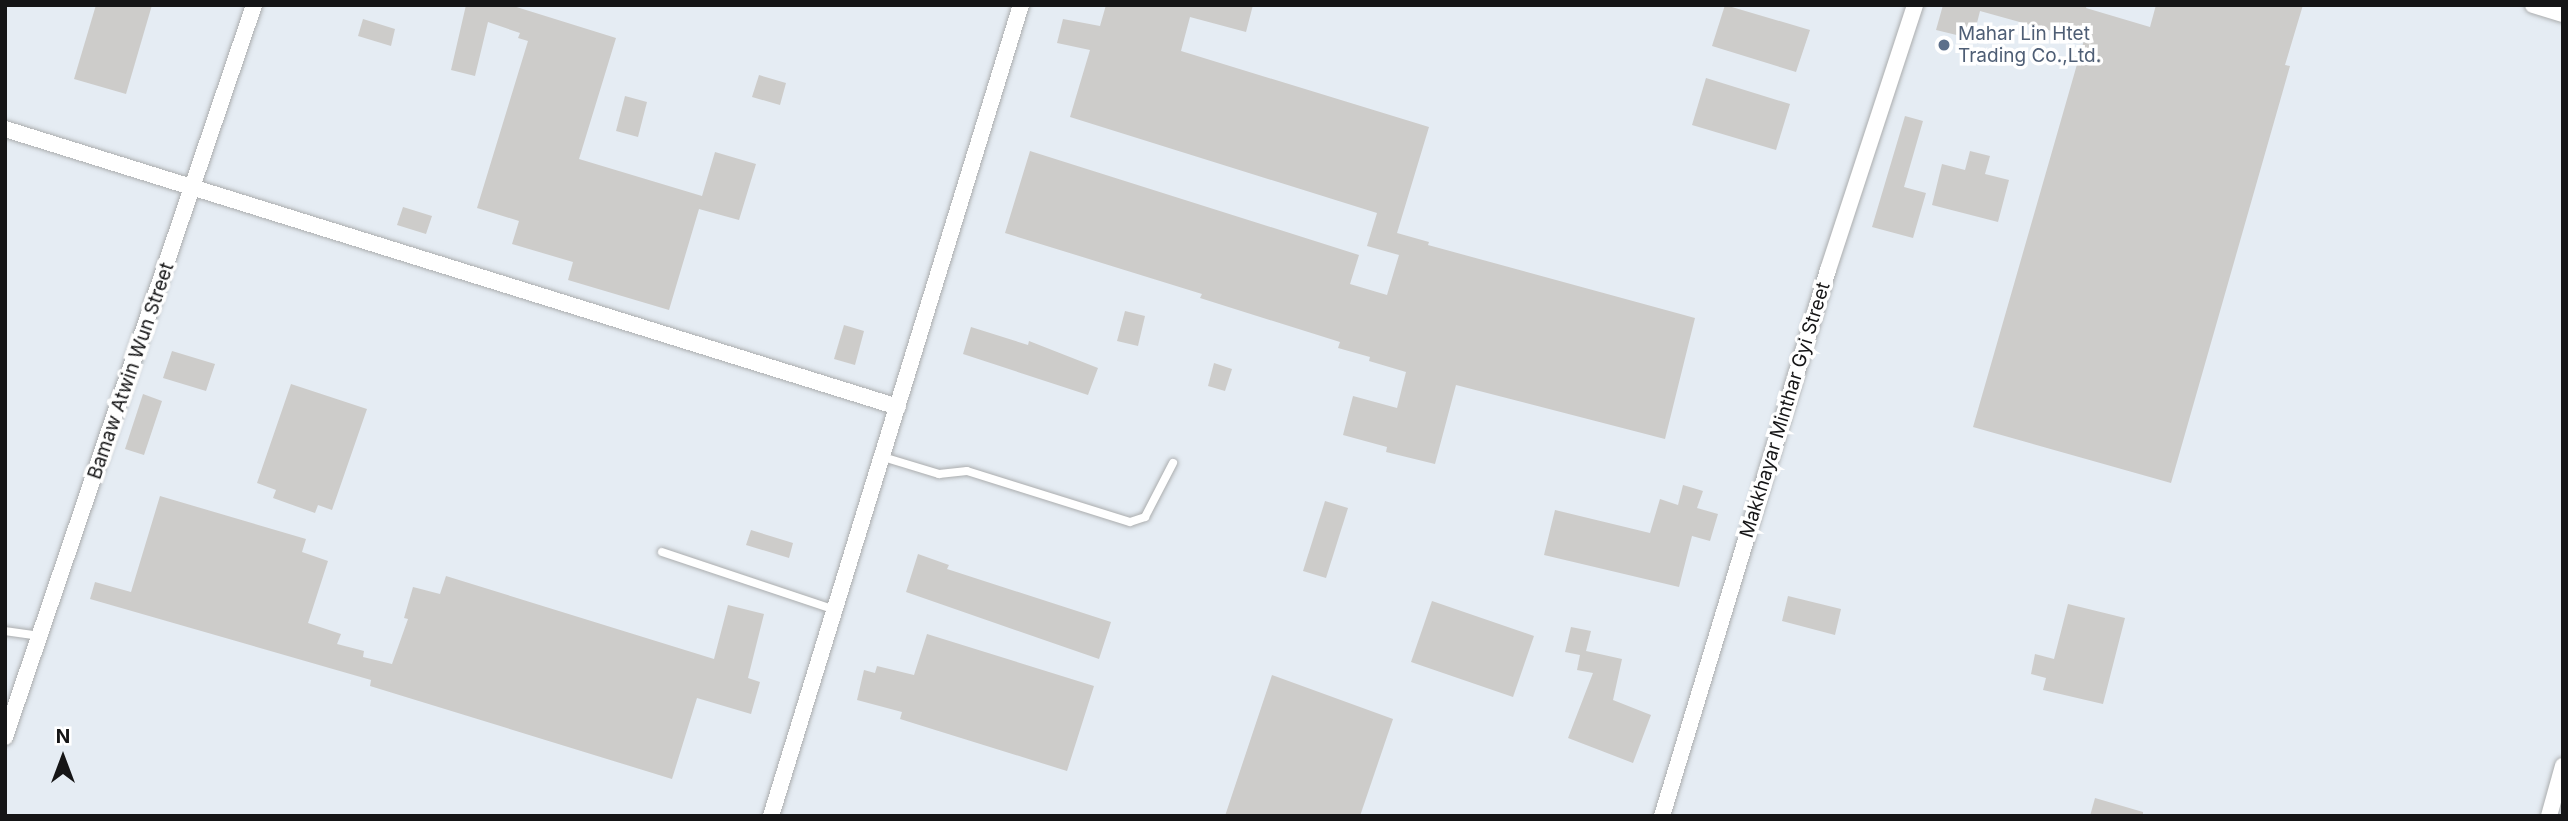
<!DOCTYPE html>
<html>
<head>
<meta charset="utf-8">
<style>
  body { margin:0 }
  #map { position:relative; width:2568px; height:821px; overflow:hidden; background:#f6f7f9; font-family:Inter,sans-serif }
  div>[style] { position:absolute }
  .built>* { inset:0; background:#e5ecf3 }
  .building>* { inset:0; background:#cdccca }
  .roads { filter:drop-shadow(0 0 2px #abadae) drop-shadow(0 0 2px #abadae) }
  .service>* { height:8px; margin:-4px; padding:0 4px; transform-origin:4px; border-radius:4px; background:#fff }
  .minor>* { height:16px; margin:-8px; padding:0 8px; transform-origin:8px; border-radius:8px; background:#fff }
  .dots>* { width:19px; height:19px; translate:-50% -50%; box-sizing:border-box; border:4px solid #fff; border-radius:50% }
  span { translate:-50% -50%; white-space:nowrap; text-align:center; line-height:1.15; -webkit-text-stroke:7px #fff; paint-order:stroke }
  .service-label { font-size:19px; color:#4e5e75 }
  .left { translate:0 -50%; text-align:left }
  .street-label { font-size:19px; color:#151516 }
  .frame { position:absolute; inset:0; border:7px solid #151516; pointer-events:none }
  .north { position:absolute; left:28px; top:723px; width:70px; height:70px; -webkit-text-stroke:5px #fff; paint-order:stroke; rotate:0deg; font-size:19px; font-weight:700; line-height:28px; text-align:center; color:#151516 }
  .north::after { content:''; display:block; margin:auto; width:24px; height:32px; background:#151516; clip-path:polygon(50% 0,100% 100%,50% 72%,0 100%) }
</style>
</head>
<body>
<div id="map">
  <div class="built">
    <div style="clip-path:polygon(5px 5px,2563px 5px,2563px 816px,5px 816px)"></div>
  </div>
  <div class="building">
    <div style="clip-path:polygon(96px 5px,152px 5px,126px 94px,74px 79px)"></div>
    <div style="clip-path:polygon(466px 5px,510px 5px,616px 38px,579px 159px,702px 196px,715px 152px,756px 164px,739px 220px,699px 209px,669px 310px,568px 280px,573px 262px,512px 244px,519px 221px,477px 208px,528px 41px,518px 38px,520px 33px,488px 22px,475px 76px,451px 70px)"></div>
    <div style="clip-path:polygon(1106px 5px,1253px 5px,1246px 32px,1190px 17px,1181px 51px,1429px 127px,1397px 233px,1429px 242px,1428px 245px,1695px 318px,1665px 439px,1456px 385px,1435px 464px,1386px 452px,1387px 447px,1343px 435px,1353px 396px,1397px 408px,1406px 372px,1369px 361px,1370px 357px,1338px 348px,1340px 342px,1200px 298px,1202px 294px,1005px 233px,1030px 151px,1359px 255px,1350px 284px,1387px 295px,1399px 255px,1367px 246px,1377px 213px,1070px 117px,1090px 50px,1057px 43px,1063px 19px,1100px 26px)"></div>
    <div style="clip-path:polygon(1725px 5px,1810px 30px,1796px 72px,1712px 46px)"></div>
    <div style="clip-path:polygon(1943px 5px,2087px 5px,2086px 8px,2150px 27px,2156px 5px,2303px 5px,2285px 65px,2290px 66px,2171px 483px,1973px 427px,2084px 40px,1980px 11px,1973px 39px,1936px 30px)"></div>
    <div style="clip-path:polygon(363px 19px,395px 29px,391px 46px,358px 36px)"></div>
    <div style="clip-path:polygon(759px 75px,786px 83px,780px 105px,752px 97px)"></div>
    <div style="clip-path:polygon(1706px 78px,1790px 104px,1776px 150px,1692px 125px)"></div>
    <div style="clip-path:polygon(625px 96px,647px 102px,638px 137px,616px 131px)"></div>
    <div style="clip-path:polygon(1905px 116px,1923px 121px,1904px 187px,1926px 193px,1913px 238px,1872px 227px)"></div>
    <div style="clip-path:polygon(1970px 151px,1990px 156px,1985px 174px,2009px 180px,1998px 222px,1932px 205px,1942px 164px,1965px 170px)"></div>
    <div style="clip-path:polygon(403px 207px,432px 216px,426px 234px,397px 225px)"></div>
    <div style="clip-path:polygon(1125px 311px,1145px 316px,1138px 346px,1117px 341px)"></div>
    <div style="clip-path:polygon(844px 325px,864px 331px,855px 365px,834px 359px)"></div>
    <div style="clip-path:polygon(971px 327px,1028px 345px,1029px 341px,1098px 368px,1088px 395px,963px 354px)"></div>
    <div style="clip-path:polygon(172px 351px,215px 364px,206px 391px,163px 378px)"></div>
    <div style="clip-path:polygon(1214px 363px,1232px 369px,1225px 391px,1208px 386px)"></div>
    <div style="clip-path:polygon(291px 384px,367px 409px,332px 510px,318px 505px,315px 513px,273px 498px,276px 490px,257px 483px)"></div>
    <div style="clip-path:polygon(143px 394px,162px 401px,144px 455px,125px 449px)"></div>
    <div style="clip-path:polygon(1683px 485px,1703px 491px,1697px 508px,1718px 514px,1710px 541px,1692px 536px,1679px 587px,1544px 555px,1555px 510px,1650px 533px,1660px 499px,1678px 505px)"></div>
    <div style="clip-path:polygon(160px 496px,306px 539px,302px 552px,328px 561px,308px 623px,341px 634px,337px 644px,364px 651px,363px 657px,392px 664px,408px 619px,404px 618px,413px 587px,440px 594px,446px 576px,714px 659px,728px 605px,764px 614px,748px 678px,760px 682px,751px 714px,697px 698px,672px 779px,370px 686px,371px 680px,90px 599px,95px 582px,131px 592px)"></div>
    <div style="clip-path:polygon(1325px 501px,1348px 508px,1326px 578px,1303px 571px)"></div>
    <div style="clip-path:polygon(751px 530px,793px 543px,789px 558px,746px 545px)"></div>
    <div style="clip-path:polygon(918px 554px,949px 565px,947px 569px,1111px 622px,1099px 659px,906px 592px)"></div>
    <div style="clip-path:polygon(1788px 596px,1841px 609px,1835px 635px,1782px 621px)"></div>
    <div style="clip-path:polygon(1432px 601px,1534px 636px,1513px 697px,1411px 662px)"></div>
    <div style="clip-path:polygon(2068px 604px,2125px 618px,2103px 704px,2043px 690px,2046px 678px,2031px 674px,2035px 654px,2054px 659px)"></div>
    <div style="clip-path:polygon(1571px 627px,1591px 631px,1586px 651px,1622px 659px,1613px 700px,1651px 715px,1633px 763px,1568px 738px,1593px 673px,1577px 670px,1580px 655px,1565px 652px)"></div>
    <div style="clip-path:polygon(927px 634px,1094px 686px,1067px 771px,900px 719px,902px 712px,857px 700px,864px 670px,875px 673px,877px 666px,914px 675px)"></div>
    <div style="clip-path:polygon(1272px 675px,1393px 719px,1360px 816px,1225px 816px)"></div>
    <div style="clip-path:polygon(2095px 798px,2143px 812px,2143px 816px,2090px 816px)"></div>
  </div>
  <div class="roads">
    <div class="service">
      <div style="left:883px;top:457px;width:59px;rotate:16.9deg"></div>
      <div style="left:939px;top:474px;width:28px;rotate:-6deg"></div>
      <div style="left:967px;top:471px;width:171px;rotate:17.4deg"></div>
      <div style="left:1130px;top:522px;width:16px;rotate:-18deg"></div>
      <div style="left:1145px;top:517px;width:61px;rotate:-62.6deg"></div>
      <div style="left:662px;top:552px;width:182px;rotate:18.5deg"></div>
      <div style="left:5px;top:631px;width:35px;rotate:8deg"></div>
    </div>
    <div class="minor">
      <div style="left:2533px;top:5px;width:31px;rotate:17deg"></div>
      <div style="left:5px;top:129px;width:935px;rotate:17.29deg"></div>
      <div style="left:5px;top:737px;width:773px;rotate:-71.21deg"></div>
      <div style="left:771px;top:816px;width:849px;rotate:-72.87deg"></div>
      <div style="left:1662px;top:816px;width:571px;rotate:-73.09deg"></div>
      <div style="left:1828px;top:270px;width:279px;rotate:-71.8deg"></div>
      <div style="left:2549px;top:816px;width:52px;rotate:-74.4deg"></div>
    </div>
  </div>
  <div class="dots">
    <div style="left:1944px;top:45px;background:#5c6f8a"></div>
  </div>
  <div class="service-label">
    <span class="left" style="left:1958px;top:45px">Mahar Lin Htet<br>Trading Co.,Ltd.</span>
  </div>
  <div class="street-label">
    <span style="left:131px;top:371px;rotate:-71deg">Bamaw Atwin Wun Street</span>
    <span style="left:1785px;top:410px;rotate:-73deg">Makkhayar Minthar Gyi Street</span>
  </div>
  <div class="frame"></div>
  <div class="north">N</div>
</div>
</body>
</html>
